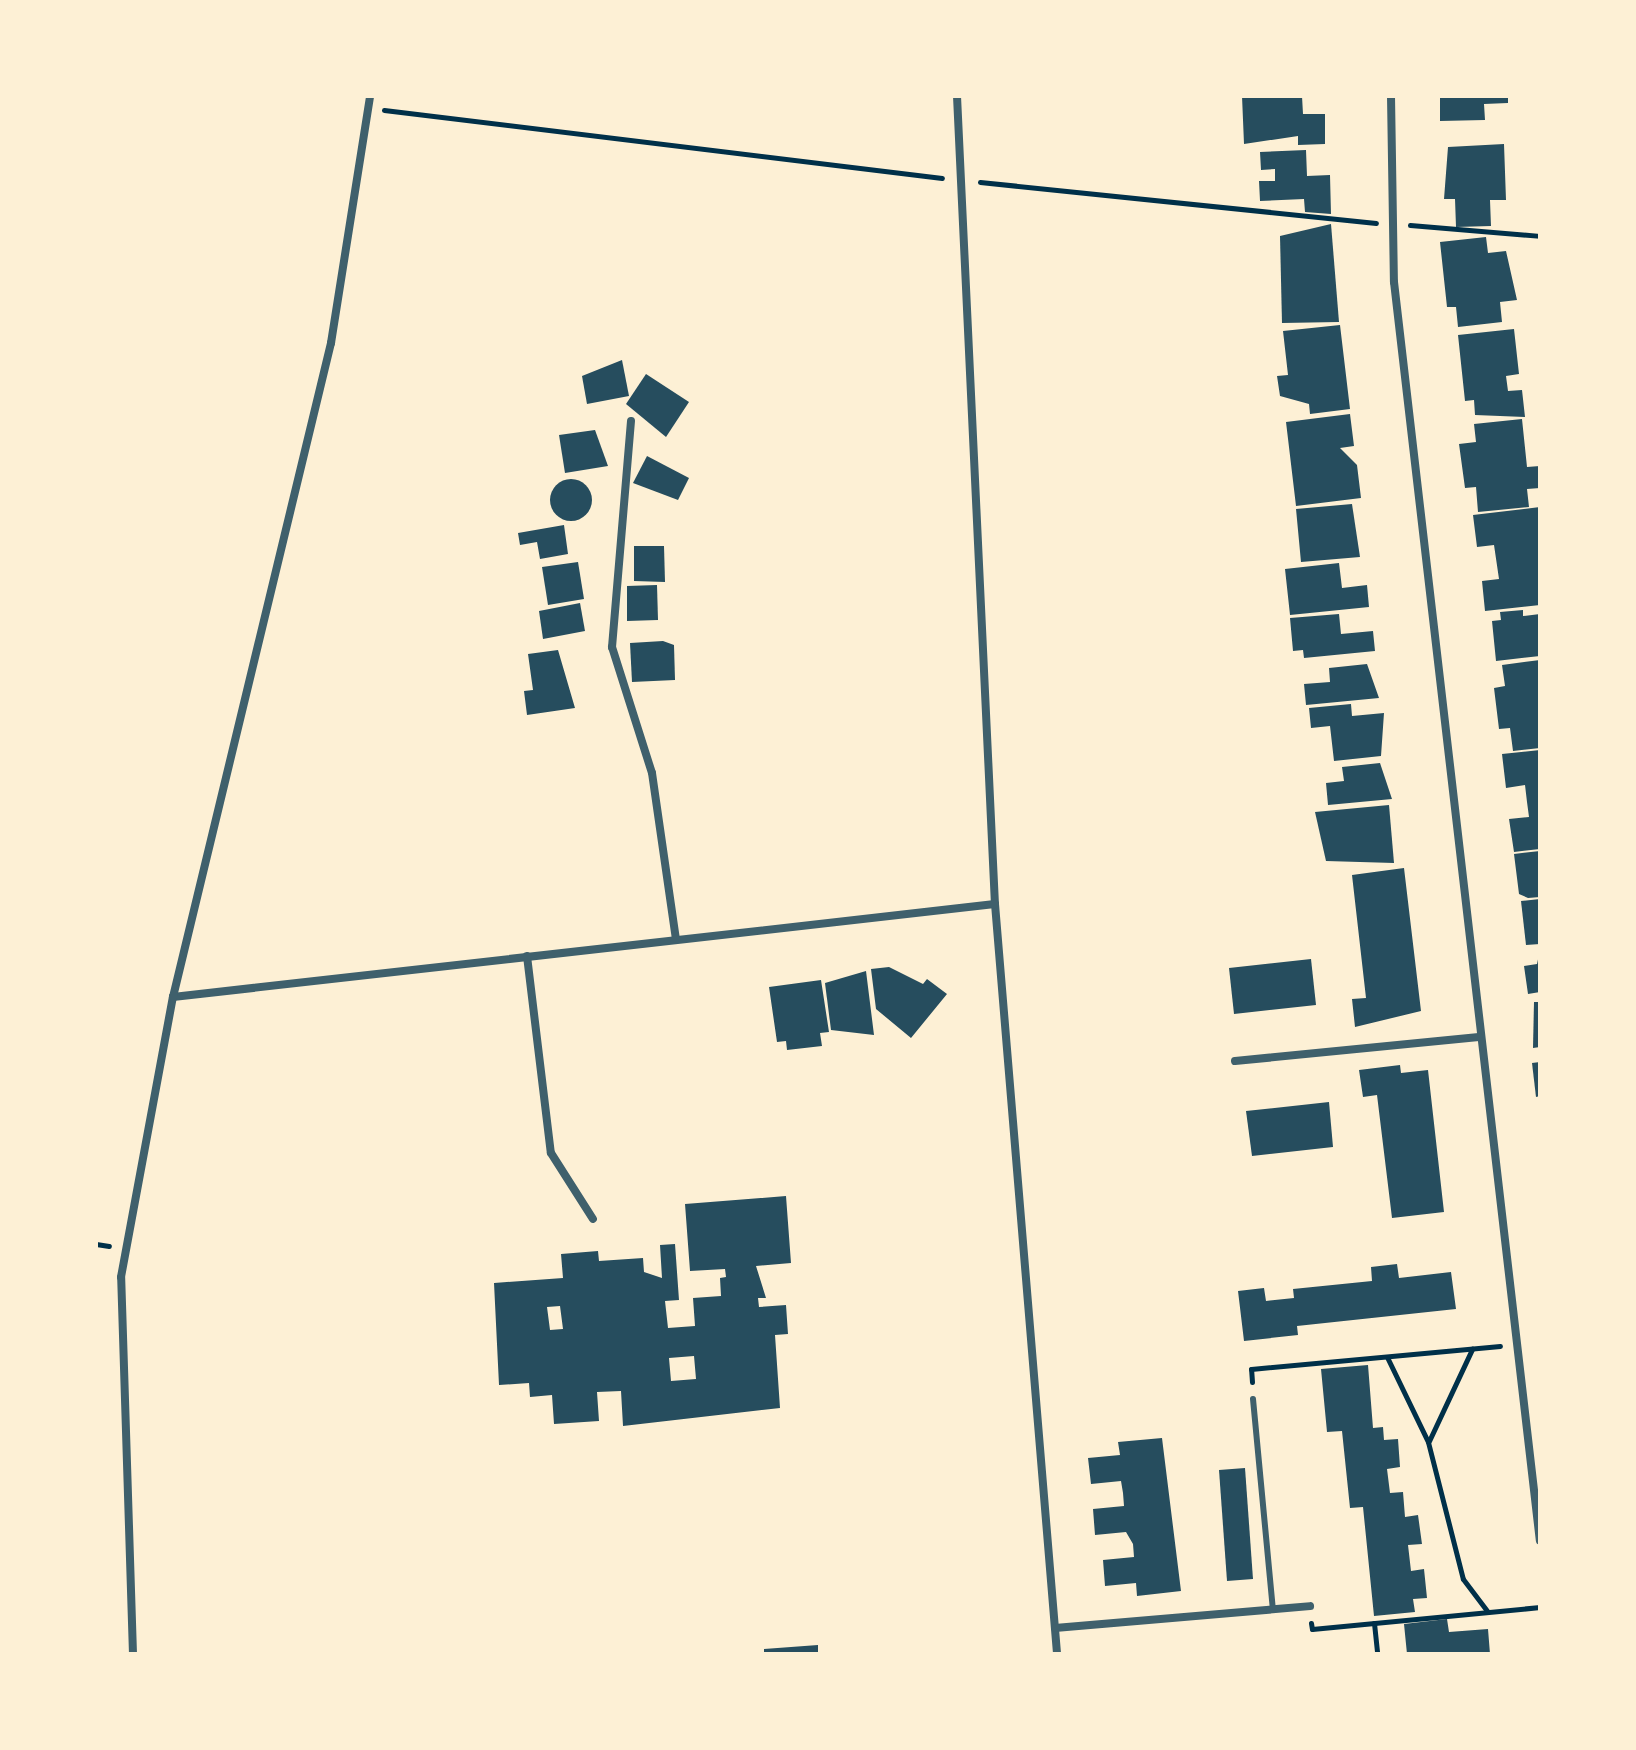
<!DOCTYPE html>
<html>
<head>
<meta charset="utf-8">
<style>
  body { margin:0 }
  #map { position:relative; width:1636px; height:1750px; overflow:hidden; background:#fdf0d5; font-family:Figtree,sans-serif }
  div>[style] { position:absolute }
  .building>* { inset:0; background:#264d5e }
  .round { border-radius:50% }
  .path>* { height:5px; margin:-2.5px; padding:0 2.5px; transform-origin:2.5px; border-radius:2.5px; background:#003049 }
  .service>* { height:6px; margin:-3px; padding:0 3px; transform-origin:3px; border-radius:3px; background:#3f606c }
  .minor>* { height:8px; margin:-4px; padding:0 4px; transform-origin:4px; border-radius:4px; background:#3f606c }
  span { translate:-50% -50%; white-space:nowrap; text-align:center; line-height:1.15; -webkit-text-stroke:7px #fdf0d5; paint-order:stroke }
  .frame { position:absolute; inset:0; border:98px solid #fdf0d5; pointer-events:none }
</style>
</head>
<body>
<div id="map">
  <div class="building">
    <div style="clip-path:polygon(1242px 96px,1302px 96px,1303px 114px,1325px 114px,1325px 144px,1298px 145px,1298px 136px,1244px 144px)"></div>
    <div style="clip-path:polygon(1440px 96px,1508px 96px,1508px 103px,1484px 104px,1485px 120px,1440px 121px)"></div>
    <div style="clip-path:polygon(1504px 144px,1506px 200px,1490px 200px,1491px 226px,1456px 227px,1455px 199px,1444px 199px,1448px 147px)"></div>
    <div style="clip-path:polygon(1306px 150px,1307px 176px,1330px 175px,1331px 214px,1305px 212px,1304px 199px,1260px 201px,1259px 181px,1275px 181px,1275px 169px,1261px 170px,1260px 152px)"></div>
    <div style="clip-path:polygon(1331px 224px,1339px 322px,1282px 323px,1280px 236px)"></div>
    <div style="clip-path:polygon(1486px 237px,1488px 253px,1506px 251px,1517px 300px,1500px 302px,1502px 322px,1458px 327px,1456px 307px,1447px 307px,1440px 242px)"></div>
    <div style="clip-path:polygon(1340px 325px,1350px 409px,1310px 414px,1309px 404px,1280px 396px,1277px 376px,1288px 375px,1283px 331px)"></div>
    <div style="clip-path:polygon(1514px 329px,1519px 374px,1506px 376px,1508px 391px,1522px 390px,1525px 417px,1475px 415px,1474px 400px,1465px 401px,1458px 335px)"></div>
    <div style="clip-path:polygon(622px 360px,629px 396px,587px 404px,582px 376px)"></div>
    <div style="clip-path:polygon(646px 374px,689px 402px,666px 437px,626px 404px)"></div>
    <div style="clip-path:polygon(1350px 414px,1354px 446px,1340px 448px,1357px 465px,1361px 498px,1296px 506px,1286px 422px)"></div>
    <div style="clip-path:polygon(1522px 419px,1527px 467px,1540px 466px,1540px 488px,1527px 489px,1529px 507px,1478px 512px,1476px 487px,1465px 488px,1459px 444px,1476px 442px,1474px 424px)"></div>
    <div style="clip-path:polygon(595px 430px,608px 466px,565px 473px,559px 435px)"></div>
    <div style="clip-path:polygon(647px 456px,689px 478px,678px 500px,633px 483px)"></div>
    <div class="round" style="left:550px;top:479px;width:42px;height:42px"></div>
    <div style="clip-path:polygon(1352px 504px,1360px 557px,1301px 562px,1296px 509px)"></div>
    <div style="clip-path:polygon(1540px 507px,1540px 605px,1485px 611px,1482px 581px,1499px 579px,1494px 545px,1477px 547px,1473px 515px)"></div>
    <div style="clip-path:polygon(564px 525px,568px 554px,540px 559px,537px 542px,520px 545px,518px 533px)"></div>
    <div style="clip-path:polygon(634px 546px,664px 546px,665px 582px,634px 581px)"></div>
    <div style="clip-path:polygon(578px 562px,584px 599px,548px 605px,542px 567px)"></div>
    <div style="clip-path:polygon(1339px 563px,1342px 588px,1367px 585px,1369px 607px,1290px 615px,1285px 569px)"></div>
    <div style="clip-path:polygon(657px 585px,658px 620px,627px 621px,627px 586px)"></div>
    <div style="clip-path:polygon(580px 603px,585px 631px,543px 639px,539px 611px)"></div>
    <div style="clip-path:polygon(1523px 610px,1523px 616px,1540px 614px,1540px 656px,1496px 661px,1492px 621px,1501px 620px,1500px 612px)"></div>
    <div style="clip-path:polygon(1339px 614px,1341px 634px,1373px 631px,1375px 651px,1304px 658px,1303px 650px,1293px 651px,1290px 618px)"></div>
    <div style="clip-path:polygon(663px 641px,674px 645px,675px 680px,632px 682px,630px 643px)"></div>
    <div style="clip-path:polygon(558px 650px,575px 708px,527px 715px,524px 691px,533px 690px,528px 654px)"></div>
    <div style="clip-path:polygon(1540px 660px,1540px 748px,1513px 751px,1510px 728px,1499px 729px,1494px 688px,1505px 686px,1502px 665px)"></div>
    <div style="clip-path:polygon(1367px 664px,1379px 698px,1306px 705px,1304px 684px,1330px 682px,1329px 668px)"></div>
    <div style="clip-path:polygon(1351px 704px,1352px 716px,1384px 713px,1381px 756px,1334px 761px,1330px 726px,1311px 728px,1309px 708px)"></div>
    <div style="clip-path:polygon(1540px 750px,1540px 849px,1514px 852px,1509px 819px,1529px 817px,1527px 802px,1525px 785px,1506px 788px,1502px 754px)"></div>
    <div style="clip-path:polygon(1380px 763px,1392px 799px,1328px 805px,1326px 783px,1344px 781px,1342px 767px)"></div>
    <div style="clip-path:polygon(1389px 805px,1394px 863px,1326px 861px,1315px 812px)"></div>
    <div style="clip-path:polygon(1540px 851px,1540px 897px,1528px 898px,1519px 894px,1514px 854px)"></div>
    <div style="clip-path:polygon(1404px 868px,1421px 1011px,1355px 1027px,1352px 999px,1366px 998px,1352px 875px)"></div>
    <div style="clip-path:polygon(1540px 899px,1540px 944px,1526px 945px,1521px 901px)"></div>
    <div style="clip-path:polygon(1540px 950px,1540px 992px,1528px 994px,1524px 966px,1537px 964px)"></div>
    <div style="clip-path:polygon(1311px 959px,1316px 1005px,1234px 1014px,1229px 968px)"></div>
    <div style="clip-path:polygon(889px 967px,923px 984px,927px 979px,947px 994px,911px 1038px,876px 1009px,871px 969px)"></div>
    <div style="clip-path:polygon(866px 971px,874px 1035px,831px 1030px,825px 983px)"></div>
    <div style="clip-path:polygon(821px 980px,829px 1032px,820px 1033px,822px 1046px,787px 1050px,786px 1041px,777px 1042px,769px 987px)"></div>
    <div style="clip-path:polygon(1534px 1002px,1540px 1002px,1540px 1047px,1533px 1048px)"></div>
    <div style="clip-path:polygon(1540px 1062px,1540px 1096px,1536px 1097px,1532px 1063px)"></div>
    <div style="clip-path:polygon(1400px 1065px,1401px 1073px,1428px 1070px,1444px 1212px,1392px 1218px,1377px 1095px,1363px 1097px,1359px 1070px)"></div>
    <div style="clip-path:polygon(1329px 1102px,1333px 1147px,1252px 1156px,1246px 1111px)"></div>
    <div style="clip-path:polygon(evenodd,786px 1196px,791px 1263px,756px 1266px,766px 1298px,758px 1298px,759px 1307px,786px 1305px,788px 1334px,775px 1335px,780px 1408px,623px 1426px,621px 1391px,597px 1392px,599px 1421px,554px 1424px,552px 1395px,530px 1397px,529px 1383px,499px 1385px,494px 1283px,563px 1278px,561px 1254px,598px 1251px,599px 1261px,643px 1258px,644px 1272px,662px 1278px,660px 1245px,675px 1244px,679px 1300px,665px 1301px,668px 1328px,695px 1326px,693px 1298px,721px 1296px,720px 1278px,726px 1277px,725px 1269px,690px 1271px,685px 1204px,786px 1196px,560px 1306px,563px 1329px,550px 1330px,547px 1307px,560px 1306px,786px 1196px,694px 1356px,696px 1379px,671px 1381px,669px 1358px,694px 1356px)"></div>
    <div style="clip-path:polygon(1397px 1264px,1399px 1278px,1451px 1272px,1456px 1309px,1297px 1326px,1298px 1335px,1244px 1341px,1238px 1291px,1264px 1288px,1266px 1301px,1294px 1298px,1293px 1289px,1372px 1281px,1371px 1267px)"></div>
    <div style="clip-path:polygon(1368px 1365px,1373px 1428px,1383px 1427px,1384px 1440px,1398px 1439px,1400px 1467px,1387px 1469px,1390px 1493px,1403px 1492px,1405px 1517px,1418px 1515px,1422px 1544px,1408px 1545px,1411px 1571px,1424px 1569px,1427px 1598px,1413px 1599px,1415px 1612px,1374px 1616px,1363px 1507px,1350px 1508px,1342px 1431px,1327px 1432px,1321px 1369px)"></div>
    <div style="clip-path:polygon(1162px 1438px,1181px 1591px,1137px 1596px,1136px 1583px,1105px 1586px,1103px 1560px,1134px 1557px,1133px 1544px,1126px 1532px,1095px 1535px,1093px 1509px,1124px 1506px,1123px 1493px,1121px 1481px,1091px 1484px,1088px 1458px,1120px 1455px,1118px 1442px)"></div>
    <div style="clip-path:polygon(1245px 1468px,1253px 1579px,1227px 1581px,1219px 1470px)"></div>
    <div style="clip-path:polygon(1447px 1619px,1449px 1632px,1488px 1629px,1490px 1654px,1407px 1654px,1404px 1624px)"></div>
    <div style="clip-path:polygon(818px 1645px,818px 1654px,764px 1654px,764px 1649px)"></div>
  </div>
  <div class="path">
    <div style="left:384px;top:110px;width:562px;rotate:6.95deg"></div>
    <div style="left:980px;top:182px;width:398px;rotate:5.9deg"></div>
    <div style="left:1410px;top:225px;width:130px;rotate:4.8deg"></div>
    <div style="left:96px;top:1244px;width:13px;rotate:9deg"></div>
    <div style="left:1387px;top:1357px;width:94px;rotate:64.2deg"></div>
    <div style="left:1428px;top:1442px;width:141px;rotate:75.7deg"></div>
    <div style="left:1463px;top:1579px;width:41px;rotate:52.9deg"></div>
    <div style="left:1252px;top:1382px;width:13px;rotate:-94deg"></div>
    <div style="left:1251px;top:1369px;width:250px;rotate:-5.3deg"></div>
    <div style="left:1429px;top:1441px;width:102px;rotate:-64.9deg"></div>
    <div style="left:1311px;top:1623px;width:6px;rotate:81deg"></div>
    <div style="left:1312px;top:1629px;width:229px;rotate:-5.5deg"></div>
    <div style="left:1374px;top:1623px;width:31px;rotate:84deg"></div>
  </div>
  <div class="service">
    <div style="left:1253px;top:1399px;width:211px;rotate:84.6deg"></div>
  </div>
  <div class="minor">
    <div style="left:957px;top:96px;width:809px;rotate:87.31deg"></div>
    <div style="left:995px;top:904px;width:753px;rotate:85.27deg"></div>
    <div style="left:1391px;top:96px;width:186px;rotate:89.1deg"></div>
    <div style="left:1394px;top:282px;width:1267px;rotate:83.39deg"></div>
    <div style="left:631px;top:421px;width:227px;rotate:94.8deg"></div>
    <div style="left:612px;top:647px;width:132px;rotate:72.4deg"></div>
    <div style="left:652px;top:773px;width:168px;rotate:81.8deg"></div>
    <div style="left:527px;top:956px;width:198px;rotate:83.1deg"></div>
    <div style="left:551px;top:1153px;width:78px;rotate:57.5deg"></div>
    <div style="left:173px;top:997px;width:827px;rotate:-6.45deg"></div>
    <div style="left:1235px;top:1061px;width:245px;rotate:-5.6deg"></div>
    <div style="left:1055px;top:1628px;width:256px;rotate:-4.9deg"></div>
    <div style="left:133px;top:1654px;width:377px;rotate:-91.8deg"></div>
    <div style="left:121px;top:1277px;width:285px;rotate:-79.5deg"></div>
    <div style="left:173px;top:997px;width:673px;rotate:-76.42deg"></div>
    <div style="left:331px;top:343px;width:250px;rotate:-81deg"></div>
  </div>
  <div class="frame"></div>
</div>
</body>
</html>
